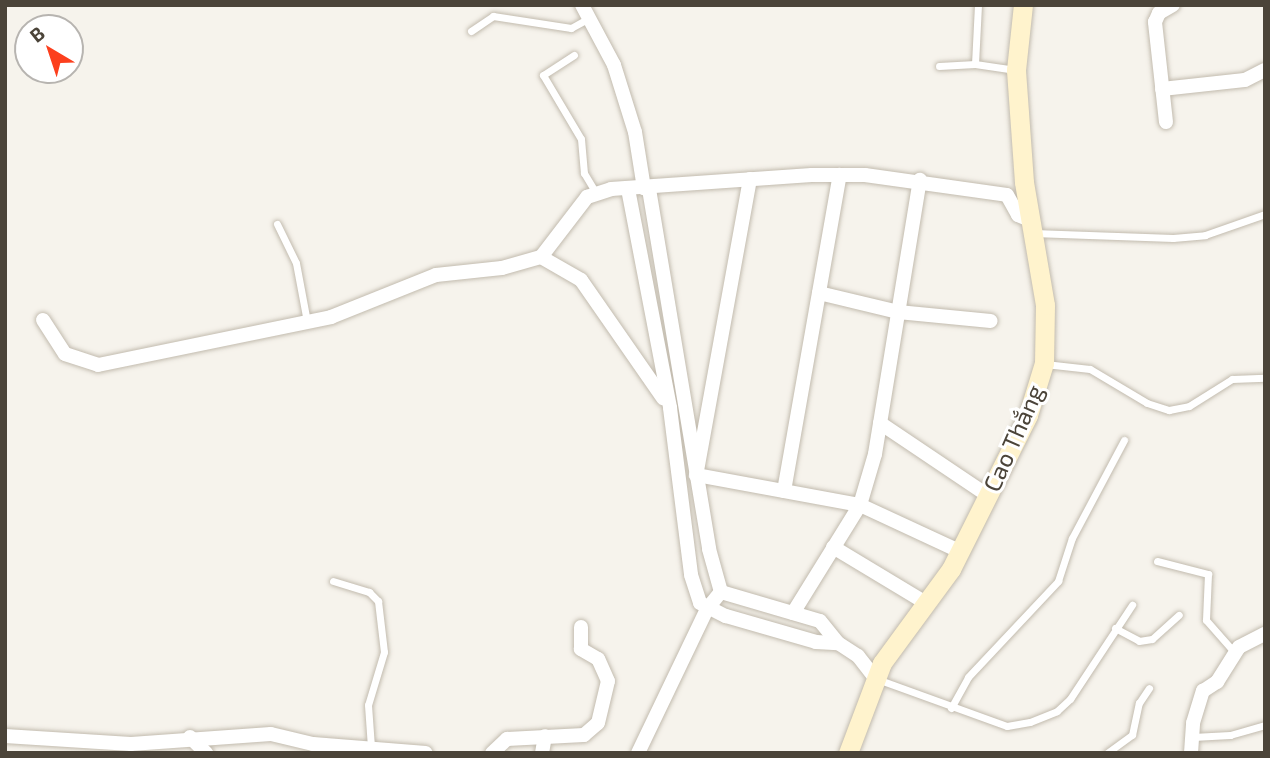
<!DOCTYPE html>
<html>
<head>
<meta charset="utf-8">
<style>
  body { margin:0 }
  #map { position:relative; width:1270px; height:758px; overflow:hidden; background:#f6f3ec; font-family:"Exo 2",sans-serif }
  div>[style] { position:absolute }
  .roads { filter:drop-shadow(0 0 2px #c2bbae) drop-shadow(0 0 2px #c2bbae) }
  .lane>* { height:7px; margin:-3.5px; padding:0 3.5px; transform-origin:3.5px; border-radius:3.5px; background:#fff }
  .street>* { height:14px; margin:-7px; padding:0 7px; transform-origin:7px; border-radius:7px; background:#fff }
  .secondary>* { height:19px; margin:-9.5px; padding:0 9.5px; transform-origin:9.5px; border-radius:9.5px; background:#fff3cd }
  span { translate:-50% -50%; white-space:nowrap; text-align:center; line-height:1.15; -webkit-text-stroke:6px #fff; paint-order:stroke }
  .street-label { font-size:24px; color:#4b4439 }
  .frame { position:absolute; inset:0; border:7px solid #4b4439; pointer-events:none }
  .north { position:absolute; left:14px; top:14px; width:70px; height:70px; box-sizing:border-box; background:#fff; border:2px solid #b7b4b0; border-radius:50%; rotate:321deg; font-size:19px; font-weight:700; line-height:28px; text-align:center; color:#4b4439 }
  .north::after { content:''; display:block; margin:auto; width:24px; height:32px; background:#fc3f1d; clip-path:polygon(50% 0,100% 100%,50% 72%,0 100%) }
</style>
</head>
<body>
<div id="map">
  <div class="roads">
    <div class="lane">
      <div style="left:471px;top:31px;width:27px;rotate:-34deg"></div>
      <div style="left:493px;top:16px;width:79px;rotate:8.7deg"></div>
      <div style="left:571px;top:28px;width:21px;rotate:-29deg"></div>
      <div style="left:574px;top:55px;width:37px;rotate:147deg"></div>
      <div style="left:543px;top:75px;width:74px;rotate:59.3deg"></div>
      <div style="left:581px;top:139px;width:34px;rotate:85deg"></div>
      <div style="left:584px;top:173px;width:23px;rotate:59deg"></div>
      <div style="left:975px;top:64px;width:59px;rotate:-87.1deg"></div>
      <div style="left:939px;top:66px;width:36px;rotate:-3deg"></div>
      <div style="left:975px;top:64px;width:41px;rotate:8.3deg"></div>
      <div style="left:277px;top:224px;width:43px;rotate:64deg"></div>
      <div style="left:296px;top:263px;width:60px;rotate:79.4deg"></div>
      <div style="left:1033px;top:233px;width:140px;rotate:2deg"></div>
      <div style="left:1173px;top:238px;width:32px;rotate:-5deg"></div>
      <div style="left:1205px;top:235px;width:64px;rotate:-19.3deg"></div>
      <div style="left:1045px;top:364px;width:45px;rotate:6.3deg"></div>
      <div style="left:1090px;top:369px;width:66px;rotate:30.8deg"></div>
      <div style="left:1147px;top:403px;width:23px;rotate:18deg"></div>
      <div style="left:1169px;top:410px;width:20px;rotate:-11deg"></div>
      <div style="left:1189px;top:406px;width:51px;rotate:-32.1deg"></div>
      <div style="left:1232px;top:379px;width:33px;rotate:-2deg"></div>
      <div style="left:1157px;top:561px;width:53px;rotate:14.3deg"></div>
      <div style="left:1208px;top:574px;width:46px;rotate:92.5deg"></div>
      <div style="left:1206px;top:620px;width:44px;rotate:48.7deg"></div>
      <div style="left:333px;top:581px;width:38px;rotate:17deg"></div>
      <div style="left:369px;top:592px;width:13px;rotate:45deg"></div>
      <div style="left:378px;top:601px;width:51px;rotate:83.3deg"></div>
      <div style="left:384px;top:652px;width:55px;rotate:106.8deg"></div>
      <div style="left:368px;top:705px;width:42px;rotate:85.9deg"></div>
      <div style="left:1115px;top:628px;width:27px;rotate:28deg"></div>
      <div style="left:1139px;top:641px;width:13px;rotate:-9deg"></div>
      <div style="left:1152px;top:639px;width:36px;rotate:-42deg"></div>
      <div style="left:877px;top:679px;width:138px;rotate:19.9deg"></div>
      <div style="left:1007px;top:726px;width:23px;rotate:-10deg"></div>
      <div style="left:1030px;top:722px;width:29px;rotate:-22deg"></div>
      <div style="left:1057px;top:711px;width:18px;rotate:-43deg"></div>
      <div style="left:1070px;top:699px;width:113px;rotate:-56.6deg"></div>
      <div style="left:951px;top:708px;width:35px;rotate:-61deg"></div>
      <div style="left:968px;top:677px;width:132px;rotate:-46.8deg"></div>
      <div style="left:1058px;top:581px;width:45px;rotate:-72deg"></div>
      <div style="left:1072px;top:538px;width:111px;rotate:-62deg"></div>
      <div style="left:1193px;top:737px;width:37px;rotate:-3deg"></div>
      <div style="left:1230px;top:735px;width:36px;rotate:-16deg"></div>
      <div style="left:1107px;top:753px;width:31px;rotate:-36deg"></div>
      <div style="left:1132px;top:735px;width:33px;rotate:-78deg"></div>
      <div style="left:1139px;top:703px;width:18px;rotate:-56deg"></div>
    </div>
    <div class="street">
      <div style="left:582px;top:5px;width:68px;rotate:61.9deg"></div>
      <div style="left:614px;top:65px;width:70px;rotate:72.6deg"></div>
      <div style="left:635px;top:132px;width:57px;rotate:80.9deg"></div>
      <div style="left:1162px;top:89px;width:83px;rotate:-6.2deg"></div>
      <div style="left:1245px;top:80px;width:22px;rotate:-27deg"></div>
      <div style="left:1166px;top:122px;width:101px;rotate:-96.3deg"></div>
      <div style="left:1155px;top:22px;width:10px;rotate:-66deg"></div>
      <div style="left:1159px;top:13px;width:16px;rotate:-30deg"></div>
      <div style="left:750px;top:179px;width:301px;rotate:100.3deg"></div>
      <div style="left:696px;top:475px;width:167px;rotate:10.4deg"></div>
      <div style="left:860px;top:505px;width:109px;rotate:24.9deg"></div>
      <div style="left:628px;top:189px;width:223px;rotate:79.1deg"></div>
      <div style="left:670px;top:408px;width:168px;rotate:82.8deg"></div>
      <div style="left:691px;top:575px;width:29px;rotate:72deg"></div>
      <div style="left:700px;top:603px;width:29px;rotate:27deg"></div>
      <div style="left:726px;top:616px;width:94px;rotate:16.1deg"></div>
      <div style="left:816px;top:642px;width:22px;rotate:3deg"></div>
      <div style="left:838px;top:643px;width:24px;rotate:33deg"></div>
      <div style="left:858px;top:656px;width:29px;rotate:52deg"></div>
      <div style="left:649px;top:189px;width:365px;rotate:80.5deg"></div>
      <div style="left:709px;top:549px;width:45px;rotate:74.4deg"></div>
      <div style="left:721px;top:592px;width:103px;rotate:16.3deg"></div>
      <div style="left:820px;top:621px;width:28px;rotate:51deg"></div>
      <div style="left:541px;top:257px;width:46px;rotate:29.9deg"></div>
      <div style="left:581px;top:280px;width:144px;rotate:55.2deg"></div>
      <div style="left:819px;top:293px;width:81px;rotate:13.5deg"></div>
      <div style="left:898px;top:312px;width:93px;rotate:5.5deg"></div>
      <div style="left:43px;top:320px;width:40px;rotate:57.1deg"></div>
      <div style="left:65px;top:354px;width:35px;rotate:18deg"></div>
      <div style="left:98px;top:365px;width:238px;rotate:-11.6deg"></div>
      <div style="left:331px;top:317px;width:113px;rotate:-21.8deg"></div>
      <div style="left:436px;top:275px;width:66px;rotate:-6.1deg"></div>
      <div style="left:502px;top:268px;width:41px;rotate:-15.8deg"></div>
      <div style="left:541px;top:257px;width:76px;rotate:-52.5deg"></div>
      <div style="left:587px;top:197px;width:25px;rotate:-18deg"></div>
      <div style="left:611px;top:189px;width:201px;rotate:-4deg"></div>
      <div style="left:812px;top:175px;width:53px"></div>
      <div style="left:865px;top:175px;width:143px;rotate:8deg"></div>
      <div style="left:1007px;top:195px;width:23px;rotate:61deg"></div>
      <div style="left:1018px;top:215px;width:13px;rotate:23deg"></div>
      <div style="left:880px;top:423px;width:129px;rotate:33.9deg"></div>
      <div style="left:784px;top:491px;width:321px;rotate:-80deg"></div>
      <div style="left:833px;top:547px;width:109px;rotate:31.1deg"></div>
      <div style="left:793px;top:613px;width:127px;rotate:-58.2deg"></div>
      <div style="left:860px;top:505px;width:53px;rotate:-73.6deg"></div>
      <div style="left:875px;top:454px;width:278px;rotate:-80.7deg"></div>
      <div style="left:5px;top:736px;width:126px;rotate:3.6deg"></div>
      <div style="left:131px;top:744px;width:140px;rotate:-4.1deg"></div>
      <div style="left:271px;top:734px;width:43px;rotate:13.4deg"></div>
      <div style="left:313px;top:744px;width:113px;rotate:4.6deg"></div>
      <div style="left:190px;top:737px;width:23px;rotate:45deg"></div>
      <div style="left:492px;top:753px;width:21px;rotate:-43deg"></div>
      <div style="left:507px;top:739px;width:77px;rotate:-3deg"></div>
      <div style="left:584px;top:735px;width:18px;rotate:-41deg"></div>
      <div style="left:598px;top:723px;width:43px;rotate:-76.6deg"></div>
      <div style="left:608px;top:681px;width:24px;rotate:-114deg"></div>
      <div style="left:598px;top:659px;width:20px;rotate:-150deg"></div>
      <div style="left:581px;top:649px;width:22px;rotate:-90deg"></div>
      <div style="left:542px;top:753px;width:17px;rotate:-80deg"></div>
      <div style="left:638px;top:753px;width:160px;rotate:-64.4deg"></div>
      <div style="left:707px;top:609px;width:22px;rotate:-51deg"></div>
      <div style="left:1191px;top:753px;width:30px;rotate:-86deg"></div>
      <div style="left:1193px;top:723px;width:34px;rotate:-73deg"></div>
      <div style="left:1203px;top:691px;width:17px;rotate:-33deg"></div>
      <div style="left:1217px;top:682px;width:41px;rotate:-57.8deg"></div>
      <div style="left:1239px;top:647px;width:29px;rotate:-27deg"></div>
    </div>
    <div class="secondary">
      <div style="left:848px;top:753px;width:96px;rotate:-69.3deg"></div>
      <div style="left:882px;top:663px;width:117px;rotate:-53.7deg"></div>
      <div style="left:951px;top:569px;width:172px;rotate:-63.4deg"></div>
      <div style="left:1028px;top:415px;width:54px;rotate:-72.9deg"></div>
      <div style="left:1044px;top:363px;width:58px;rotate:-89deg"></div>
      <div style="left:1045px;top:305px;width:125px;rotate:-99.7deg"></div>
      <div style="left:1024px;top:182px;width:112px;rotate:-94.1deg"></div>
      <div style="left:1016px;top:70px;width:65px;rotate:-83.9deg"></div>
    </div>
  </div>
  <div class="street-label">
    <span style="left:1013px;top:438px;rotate:-66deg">Cao Thắng</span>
  </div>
  <div class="frame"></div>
  <div class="north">B</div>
</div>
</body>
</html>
